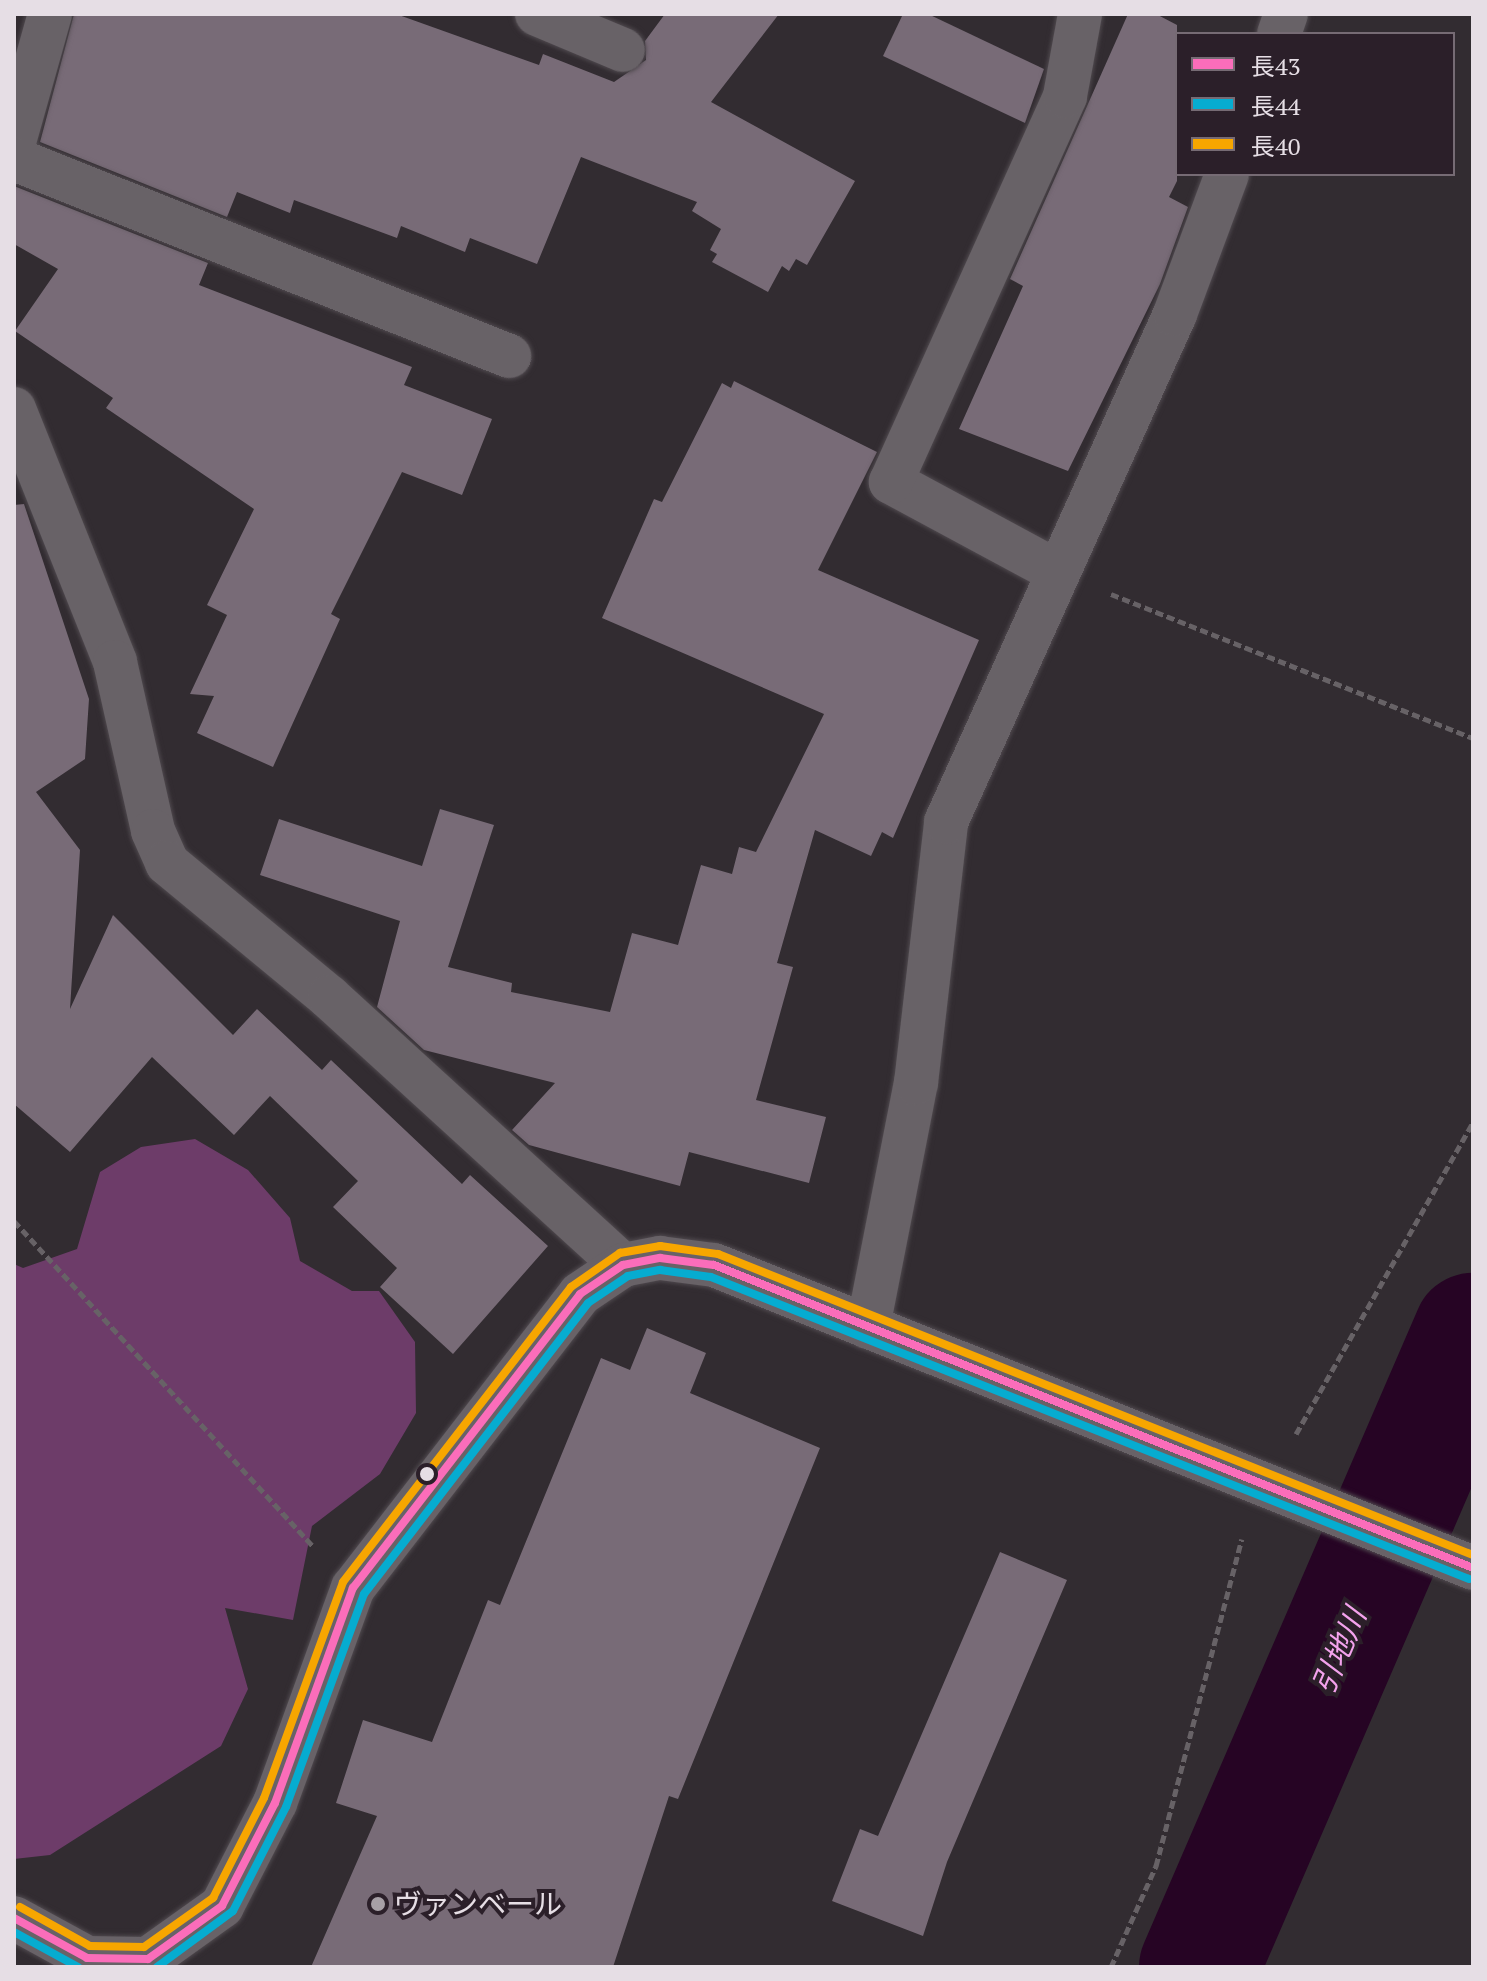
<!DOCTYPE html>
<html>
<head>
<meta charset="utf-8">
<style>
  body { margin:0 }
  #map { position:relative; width:1487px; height:1981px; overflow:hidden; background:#322c31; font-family:"PT Serif","Noto Sans JP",serif }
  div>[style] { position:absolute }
  .forest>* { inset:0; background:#6d3c69 }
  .river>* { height:120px; margin:-60px; padding:0 60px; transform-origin:60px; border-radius:60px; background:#260424 }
  .building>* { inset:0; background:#786b77 }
  .path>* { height:5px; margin-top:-2.5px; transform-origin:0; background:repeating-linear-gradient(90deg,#676266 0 8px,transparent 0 12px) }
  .roads { filter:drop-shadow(0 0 2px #4f494e) drop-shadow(0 0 2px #4f494e) }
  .minor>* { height:44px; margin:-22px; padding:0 22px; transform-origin:22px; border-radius:22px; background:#686267 }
  .bus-1>* { height:8px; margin:-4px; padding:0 4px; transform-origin:4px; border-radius:4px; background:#fb6dba }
  .bus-2>* { height:8px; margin:-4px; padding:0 4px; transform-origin:4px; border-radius:4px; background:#06acd0 }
  .bus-3>* { height:8px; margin:-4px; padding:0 4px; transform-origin:4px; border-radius:4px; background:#f7a600 }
  .dots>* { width:22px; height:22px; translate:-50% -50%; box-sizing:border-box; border:4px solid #2b1f29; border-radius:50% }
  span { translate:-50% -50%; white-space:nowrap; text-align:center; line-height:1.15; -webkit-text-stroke:8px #2b1f29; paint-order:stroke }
  .poi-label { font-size:28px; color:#e6dee5 }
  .left { translate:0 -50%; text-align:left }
  .water-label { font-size:30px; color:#f3a2ec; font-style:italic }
  .frame { position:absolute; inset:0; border:16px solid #e6dee5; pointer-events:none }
  .legend { position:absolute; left:1175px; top:32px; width:280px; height:144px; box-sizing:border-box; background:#2b1f29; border:2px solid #766b74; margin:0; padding:10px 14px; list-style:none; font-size:24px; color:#e6dee5 }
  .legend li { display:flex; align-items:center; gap:16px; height:40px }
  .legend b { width:40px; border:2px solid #766b74 }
</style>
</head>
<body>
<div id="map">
  <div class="forest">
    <div style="clip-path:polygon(195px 1139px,248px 1170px,290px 1218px,300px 1261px,352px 1291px,379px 1291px,415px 1342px,416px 1413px,380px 1474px,312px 1526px,293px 1620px,225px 1608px,248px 1689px,221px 1746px,50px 1855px,14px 1859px,14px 1264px,23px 1268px,77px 1249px,100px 1172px,141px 1147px)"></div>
  </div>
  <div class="river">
    <div style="left:1199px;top:1967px;width:691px;rotate:-66.63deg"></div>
  </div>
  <div class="building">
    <div style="clip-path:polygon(74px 14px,396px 14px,539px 65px,543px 54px,614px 82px,646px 60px,645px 41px,665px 14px,779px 14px,711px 102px,855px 181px,807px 265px,796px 259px,789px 271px,782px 266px,768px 292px,712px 262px,717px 254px,710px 250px,721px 229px,692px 211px,697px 202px,581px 157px,537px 264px,470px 238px,465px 252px,401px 226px,397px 238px,294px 200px,290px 213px,237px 192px,227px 217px,40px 142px)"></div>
    <div style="clip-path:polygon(903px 14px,928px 14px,1044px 69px,1025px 123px,883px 56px)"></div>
    <div style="clip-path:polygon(1128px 14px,1156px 14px,1177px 25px,1177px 181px,1169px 197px,1188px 207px,1160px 284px,1068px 471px,959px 429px,1023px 286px,1010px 279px)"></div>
    <div style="clip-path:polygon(14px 186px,208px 263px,199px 285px,412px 367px,404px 385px,492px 419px,462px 495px,402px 472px,331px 614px,340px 619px,273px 767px,197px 733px,214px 696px,190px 694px,227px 615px,207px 605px,254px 509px,106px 408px,113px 398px,15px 331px,58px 269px,14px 244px)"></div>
    <div style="clip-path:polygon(734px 381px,877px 452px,818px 570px,979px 640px,893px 838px,882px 832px,871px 856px,815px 830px,777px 963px,793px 967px,756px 1100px,826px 1117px,809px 1183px,689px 1152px,680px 1186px,529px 1145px,512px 1130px,555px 1083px,424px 1050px,377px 1007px,400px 921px,260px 875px,279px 819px,422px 866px,440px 809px,494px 825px,448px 967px,512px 983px,511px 992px,610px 1012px,632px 933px,678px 945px,701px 865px,732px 874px,739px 847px,756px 852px,824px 714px,602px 618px,654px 499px,662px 502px,722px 383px,731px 388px)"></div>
    <div style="clip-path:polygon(24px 504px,89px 699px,85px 759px,36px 792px,80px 850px,70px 1009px,113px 915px,233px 1035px,257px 1009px,322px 1070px,331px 1060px,462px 1184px,470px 1175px,548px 1246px,453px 1354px,380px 1287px,397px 1268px,333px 1207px,358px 1181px,270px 1096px,234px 1135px,152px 1057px,70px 1152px,14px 1104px,14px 505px)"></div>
    <div style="clip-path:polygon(647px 1328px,706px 1353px,690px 1393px,820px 1448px,678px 1799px,669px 1796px,613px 1967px,311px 1967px,377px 1816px,336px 1803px,363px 1720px,432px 1742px,488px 1600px,500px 1605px,601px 1358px,630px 1370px)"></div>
    <div style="clip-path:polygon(1000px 1552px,1067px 1580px,947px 1862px,923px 1936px,832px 1901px,860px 1829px,878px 1836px)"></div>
  </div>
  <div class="path">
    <div style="left:1111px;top:594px;width:390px;rotate:21.7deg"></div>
    <div style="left:14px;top:1221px;width:443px;rotate:47.4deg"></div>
    <div style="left:1296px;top:1434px;width:359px;rotate:-60.4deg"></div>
    <div style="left:1111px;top:1967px;width:111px;rotate:-66deg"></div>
    <div style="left:1156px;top:1866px;width:338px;rotate:-75.3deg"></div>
  </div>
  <div class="roads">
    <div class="minor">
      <div style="left:537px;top:14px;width:93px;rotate:22.7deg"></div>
      <div style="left:1279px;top:34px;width:21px;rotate:-71deg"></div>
      <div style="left:14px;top:142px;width:133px;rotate:-74.3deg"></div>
      <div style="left:14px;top:159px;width:533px;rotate:21.7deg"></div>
      <div style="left:14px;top:409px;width:272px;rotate:68.2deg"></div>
      <div style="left:115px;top:662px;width:173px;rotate:77.3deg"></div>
      <div style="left:153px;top:831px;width:35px;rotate:66deg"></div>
      <div style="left:167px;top:863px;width:210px;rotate:39.6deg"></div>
      <div style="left:329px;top:997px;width:398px;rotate:42.4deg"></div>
      <div style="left:1058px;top:572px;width:190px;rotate:-151.7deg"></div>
      <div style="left:891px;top:482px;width:423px;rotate:-65.7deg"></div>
      <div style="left:1065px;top:96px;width:83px;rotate:-79.6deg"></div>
      <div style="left:868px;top:1327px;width:249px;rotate:-78.9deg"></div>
      <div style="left:916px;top:1083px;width:263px;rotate:-83.4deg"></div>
      <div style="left:946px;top:822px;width:557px;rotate:-65.73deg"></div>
      <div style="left:1175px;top:314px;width:149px;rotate:-69.6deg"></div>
      <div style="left:14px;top:1918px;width:83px;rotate:28.7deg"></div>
      <div style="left:87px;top:1958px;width:61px;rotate:0.9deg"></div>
      <div style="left:148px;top:1959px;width:91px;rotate:-35.6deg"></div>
      <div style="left:222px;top:1906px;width:116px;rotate:-62.8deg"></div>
      <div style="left:275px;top:1803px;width:229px;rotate:-70.1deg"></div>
      <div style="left:353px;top:1588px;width:371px;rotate:-52.3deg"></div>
      <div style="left:580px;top:1294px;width:52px;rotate:-34deg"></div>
      <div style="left:623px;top:1265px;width:38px;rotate:-11deg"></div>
      <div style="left:660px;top:1258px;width:54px;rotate:7.4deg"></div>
      <div style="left:714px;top:1265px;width:817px;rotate:21.76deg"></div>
    </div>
  </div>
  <div class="bus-1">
    <div style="left:14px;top:1918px;width:83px;rotate:28.7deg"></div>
    <div style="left:87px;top:1958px;width:61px;rotate:0.9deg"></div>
    <div style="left:148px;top:1959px;width:91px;rotate:-35.6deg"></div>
    <div style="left:222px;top:1906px;width:116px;rotate:-62.8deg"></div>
    <div style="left:275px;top:1803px;width:229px;rotate:-70.1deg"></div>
    <div style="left:353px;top:1588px;width:371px;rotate:-52.3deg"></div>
    <div style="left:580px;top:1294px;width:52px;rotate:-34deg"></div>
    <div style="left:623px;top:1265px;width:38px;rotate:-11deg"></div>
    <div style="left:660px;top:1258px;width:54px;rotate:7.4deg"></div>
    <div style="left:714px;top:1265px;width:817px;rotate:21.76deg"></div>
  </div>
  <div class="bus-2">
    <div style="left:14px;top:1932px;width:73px;rotate:28.7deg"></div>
    <div style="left:157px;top:1967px;width:94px;rotate:-36.4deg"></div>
    <div style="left:233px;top:1911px;width:117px;rotate:-63deg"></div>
    <div style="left:286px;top:1807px;width:227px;rotate:-69.9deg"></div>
    <div style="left:364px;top:1594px;width:367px;rotate:-52.4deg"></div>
    <div style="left:588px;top:1303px;width:48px;rotate:-34deg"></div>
    <div style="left:628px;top:1276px;width:33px;rotate:-11deg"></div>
    <div style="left:660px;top:1270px;width:51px;rotate:7.8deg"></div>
    <div style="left:711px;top:1277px;width:816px;rotate:21.72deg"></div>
  </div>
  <div class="bus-3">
    <div style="left:20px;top:1907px;width:80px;rotate:29.1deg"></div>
    <div style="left:90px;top:1946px;width:54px;rotate:1.1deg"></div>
    <div style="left:144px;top:1947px;width:85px;rotate:-35.4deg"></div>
    <div style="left:213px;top:1898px;width:112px;rotate:-63deg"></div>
    <div style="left:264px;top:1798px;width:230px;rotate:-69.9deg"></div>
    <div style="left:343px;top:1582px;width:373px;rotate:-52.3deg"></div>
    <div style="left:571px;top:1287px;width:60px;rotate:-34.8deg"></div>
    <div style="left:620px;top:1253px;width:41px;rotate:-9.9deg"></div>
    <div style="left:660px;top:1246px;width:59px;rotate:7.9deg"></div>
    <div style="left:718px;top:1254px;width:813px;rotate:21.74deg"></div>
  </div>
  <div class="dots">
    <div style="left:427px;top:1474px;background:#e6dee5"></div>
    <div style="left:378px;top:1904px;background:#a7a0a6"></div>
  </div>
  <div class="poi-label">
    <span class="left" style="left:394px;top:1904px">ヴァンベール</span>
  </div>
  <div class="water-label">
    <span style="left:1339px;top:1651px;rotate:-67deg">引地川</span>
  </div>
  <div class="frame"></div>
  <ul class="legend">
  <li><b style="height:10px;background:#fb6dba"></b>長43</li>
  <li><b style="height:10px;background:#06acd0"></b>長44</li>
  <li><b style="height:10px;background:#f7a600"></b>長40</li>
  </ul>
</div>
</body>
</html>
